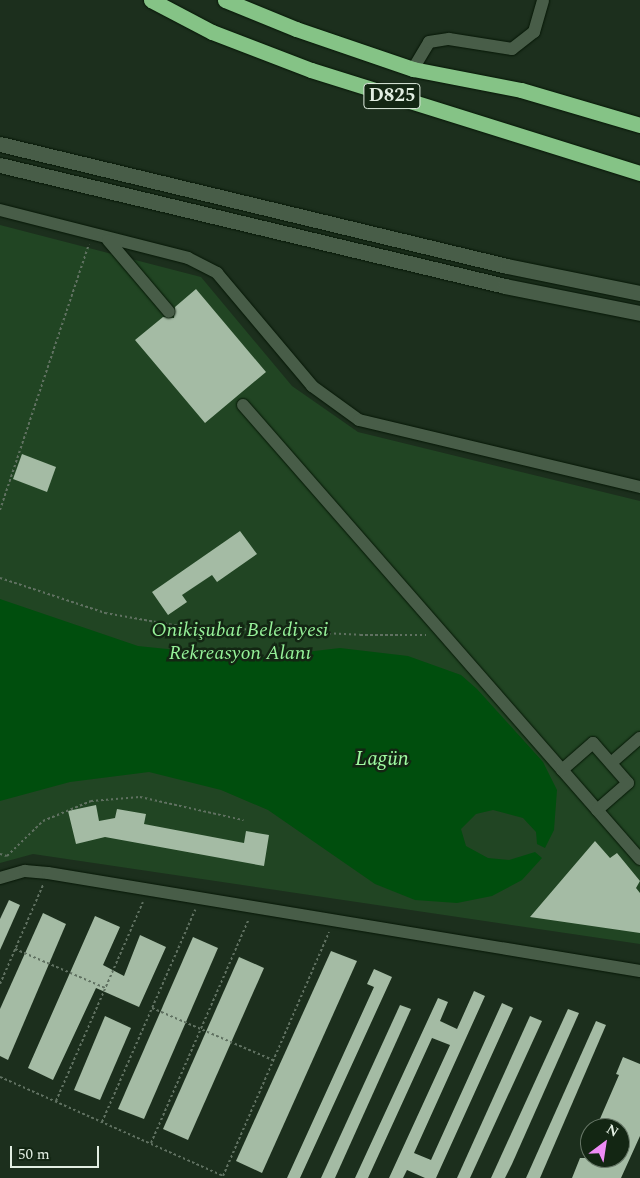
<!DOCTYPE html>
<html>
<head>
<meta charset="utf-8">
<style>
  body { margin:0 }
  #map { position:relative; width:640px; height:1178px; overflow:hidden; background:#1c2f1d; font-family:Spectral,serif }
  div>[style] { position:absolute }
  .green>* { inset:0; background:#214523 }
  .water>* { inset:0; background:#004e0d }
  .building>* { inset:0; background:#a4bba4 }
  .path>* { height:2px; margin-top:-1px; transform-origin:0; background:repeating-linear-gradient(90deg,#607161 0 2.5px,transparent 0 5px) }
  .roads { filter:drop-shadow(0 0 1px #061706) drop-shadow(0 0 1px #061706) }
  .street>* { height:12px; margin:-6px; padding:0 6px; transform-origin:6px; border-radius:6px; background:#485d48 }
  .secondary>* { height:15px; margin:-7.5px; padding:0 7.5px; transform-origin:7.5px; border-radius:7.5px; background:#485d48 }
  .highway>* { height:15px; margin:-7.5px; padding:0 7.5px; transform-origin:7.5px; border-radius:7.5px; background:#85c386 }
  span { translate:-50% -50%; white-space:nowrap; text-align:center; line-height:1.15; -webkit-text-stroke:5px #132613; paint-order:stroke }
  .shield-label span { padding:1px 4px; background:#132613; border:1px solid; border-radius:4px; -webkit-text-stroke-width:0 }
  .shield-label { font-size:19px; color:#e2eee2; font-weight:700 }
  .park-label { font-size:20px; color:#96f199; font-style:italic }
  .water-label { font-size:21px; color:#9ffaa1; font-style:italic }
  .north { position:absolute; left:580px; top:1118px; width:50px; height:50px; box-sizing:border-box; background:#132613; border:1px solid #667666; border-radius:50%; rotate:31deg; font-size:14px; font-weight:700; line-height:20px; text-align:center; color:#e2eee2 }
  .north::after { content:''; display:block; margin:auto; width:18px; height:22px; background:#ef8bf6; clip-path:polygon(50% 0,100% 100%,50% 72%,0 100%) }
  .scale { position:absolute; left:10px; top:1146px; width:89px; height:22px; box-sizing:border-box; border:2px solid #e2eee2; border-top:0; padding-left:6px; font-size:15px; line-height:18px; white-space:nowrap; color:#e2eee2; -webkit-text-stroke:4px #132613; paint-order:stroke }
</style>
</head>
<body>
<div id="map">
  <div class="green">
    <div style="clip-path:polygon(0 225px,201px 277px,292px 386px,358px 432px,640px 501px,640px 944px,33px 854px,0 863px)"></div>
  </div>
  <div class="water">
    <div style="clip-path:polygon(0 599px,138px 646px,255px 658px,340px 648px,408px 656px,461px 675px,477px 689px,543px 762px,557px 790px,554px 830px,545px 848px,537px 844px,536px 832px,523px 818px,493px 810px,476px 814px,461px 829px,466px 846px,488px 858px,509px 860px,535px 852px,542px 858px,522px 880px,492px 896px,457px 903px,415px 900px,375px 884px,268px 810px,221px 790px,149px 772px,70px 782px,0 801px)"></div>
  </div>
  <div class="building">
    <div style="clip-path:polygon(196px 289px,266px 372px,205px 423px,135px 340px,163px 317px,174px 318px,175px 307px)"></div>
    <div style="clip-path:polygon(22px 454px,56px 467px,47px 492px,13px 479px)"></div>
    <div style="clip-path:polygon(240px 531px,257px 554px,217px 582px,212px 575px,182px 595px,187px 602px,168px 615px,152px 592px)"></div>
    <div style="clip-path:polygon(96px 805px,99px 821px,115px 818px,117px 809px,146px 814px,144px 824px,244px 843px,246px 831px,269px 835px,264px 866px,105px 837px,76px 844px,68px 811px)"></div>
    <div style="clip-path:polygon(595px 841px,610px 858px,617px 853px,640px 881px,636px 888px,640px 893px,640px 933px,530px 917px)"></div>
    <div style="clip-path:polygon(9px 900px,20px 905px,0 950px,0 919px)"></div>
    <div style="clip-path:polygon(43px 913px,66px 924px,8px 1060px,0 1056px,0 1009px)"></div>
    <div style="clip-path:polygon(95px 916px,120px 927px,103px 965px,124px 976px,140px 935px,166px 947px,139px 1007px,96px 988px,53px 1080px,28px 1068px)"></div>
    <div style="clip-path:polygon(193px 937px,218px 948px,144px 1119px,118px 1109px)"></div>
    <div style="clip-path:polygon(331px 951px,357px 961px,262px 1173px,236px 1161px)"></div>
    <div style="clip-path:polygon(239px 957px,264px 968px,188px 1140px,163px 1129px)"></div>
    <div style="clip-path:polygon(374px 969px,392px 977px,300px 1178px,287px 1178px,374px 987px,367px 984px)"></div>
    <div style="clip-path:polygon(474px 991px,485px 996px,414px 1153px,431px 1160px,502px 1003px,513px 1008px,436px 1178px,425px 1178px,407px 1170px,403px 1178px,389px 1178px,450px 1045px,432px 1038px,368px 1178px,355px 1178px,438px 998px,448px 1002px,440px 1021px,457px 1029px)"></div>
    <div style="clip-path:polygon(400px 1005px,411px 1009px,335px 1178px,321px 1178px)"></div>
    <div style="clip-path:polygon(568px 1009px,579px 1013px,512px 1164px,505px 1178px,491px 1178px)"></div>
    <div style="clip-path:polygon(105px 1016px,131px 1028px,100px 1100px,74px 1090px)"></div>
    <div style="clip-path:polygon(530px 1016px,542px 1021px,526px 1056px,470px 1178px,457px 1178px)"></div>
    <div style="clip-path:polygon(596px 1021px,606px 1025px,540px 1178px,526px 1178px)"></div>
    <div style="clip-path:polygon(623px 1057px,640px 1064px,640px 1136px,621px 1178px,572px 1178px,580px 1158px,620px 1158px,620px 1128px,596px 1128px,619px 1075px,616px 1074px)"></div>
  </div>
  <div class="path">
    <div style="left:0;top:510px;width:280px;rotate:-71.5deg"></div>
    <div style="left:0;top:578px;width:111px;rotate:18.4deg"></div>
    <div style="left:105px;top:613px;width:75px;rotate:10deg"></div>
    <div style="left:179px;top:626px;width:181px;rotate:2.8deg"></div>
    <div style="left:360px;top:635px;width:66px"></div>
    <div style="left:0;top:854px;width:7px;rotate:16deg"></div>
    <div style="left:7px;top:856px;width:50px;rotate:-44.2deg"></div>
    <div style="left:43px;top:821px;width:52px;rotate:-22.6deg"></div>
    <div style="left:91px;top:801px;width:49px;rotate:-4.7deg"></div>
    <div style="left:140px;top:797px;width:106px;rotate:12.6deg"></div>
    <div style="left:15px;top:949px;width:98px;rotate:23.4deg"></div>
    <div style="left:0;top:984px;width:108px;rotate:-66.5deg"></div>
    <div style="left:152px;top:1008px;width:132px;rotate:23.3deg"></div>
    <div style="left:0;top:1077px;width:244px;rotate:23.9deg"></div>
    <div style="left:223px;top:1176px;width:266px;rotate:-66.5deg"></div>
    <div style="left:56px;top:1101px;width:217px;rotate:-66.4deg"></div>
    <div style="left:102px;top:1122px;width:232px;rotate:-66.3deg"></div>
    <div style="left:151px;top:1143px;width:244px;rotate:-66.4deg"></div>
  </div>
  <div class="roads">
    <div class="street">
      <div style="left:413px;top:69px;width:31px;rotate:-59deg"></div>
      <div style="left:429px;top:42px;width:20px;rotate:-9deg"></div>
      <div style="left:449px;top:39px;width:64px;rotate:9deg"></div>
      <div style="left:512px;top:49px;width:28px;rotate:-38deg"></div>
      <div style="left:534px;top:32px;width:33px;rotate:-74deg"></div>
      <div style="left:0;top:210px;width:194px;rotate:14.3deg"></div>
      <div style="left:188px;top:258px;width:33px;rotate:27deg"></div>
      <div style="left:217px;top:273px;width:148px;rotate:49.9deg"></div>
      <div style="left:312px;top:386px;width:58px;rotate:35.9deg"></div>
      <div style="left:359px;top:420px;width:289px;rotate:13.4deg"></div>
      <div style="left:108px;top:240px;width:94px;rotate:49.7deg"></div>
      <div style="left:243px;top:405px;width:603px;rotate:48.83deg"></div>
      <div style="left:611px;top:763px;width:38px;rotate:-41deg"></div>
      <div style="left:562px;top:770px;width:41px;rotate:-41.1deg"></div>
      <div style="left:593px;top:743px;width:53px;rotate:48.8deg"></div>
      <div style="left:628px;top:783px;width:41px;rotate:138.9deg"></div>
      <div style="left:0;top:878px;width:26px;rotate:-16deg"></div>
      <div style="left:25px;top:871px;width:23px;rotate:5deg"></div>
      <div style="left:48px;top:873px;width:600px;rotate:9.4deg"></div>
    </div>
    <div class="secondary">
      <div style="left:0;top:144px;width:521px;rotate:13.53deg"></div>
      <div style="left:507px;top:266px;width:136px;rotate:11.5deg"></div>
      <div style="left:0;top:165px;width:519px;rotate:13.47deg"></div>
      <div style="left:505px;top:286px;width:138px;rotate:11.3deg"></div>
    </div>
    <div class="highway">
      <div style="left:151px;top:0;width:69px;rotate:27.7deg"></div>
      <div style="left:212px;top:32px;width:106px;rotate:21deg"></div>
      <div style="left:311px;top:70px;width:345px;rotate:17.4deg"></div>
      <div style="left:225px;top:0;width:77px;rotate:22.2deg"></div>
      <div style="left:296px;top:29px;width:124px;rotate:18.9deg"></div>
      <div style="left:413px;top:69px;width:110px;rotate:11deg"></div>
      <div style="left:521px;top:90px;width:124px;rotate:16.4deg"></div>
    </div>
  </div>
  <div class="shield-label">
    <span style="left:392px;top:96px">D825</span>
  </div>
  <div class="park-label">
    <span style="left:240px;top:642px">Onikişubat Belediyesi<br>Rekreasyon Alanı</span>
  </div>
  <div class="water-label">
    <span style="left:382px;top:759px">Lagün</span>
  </div>
  <div class="north">N</div>
  <div class="scale">50 m</div>
</div>
</body>
</html>
